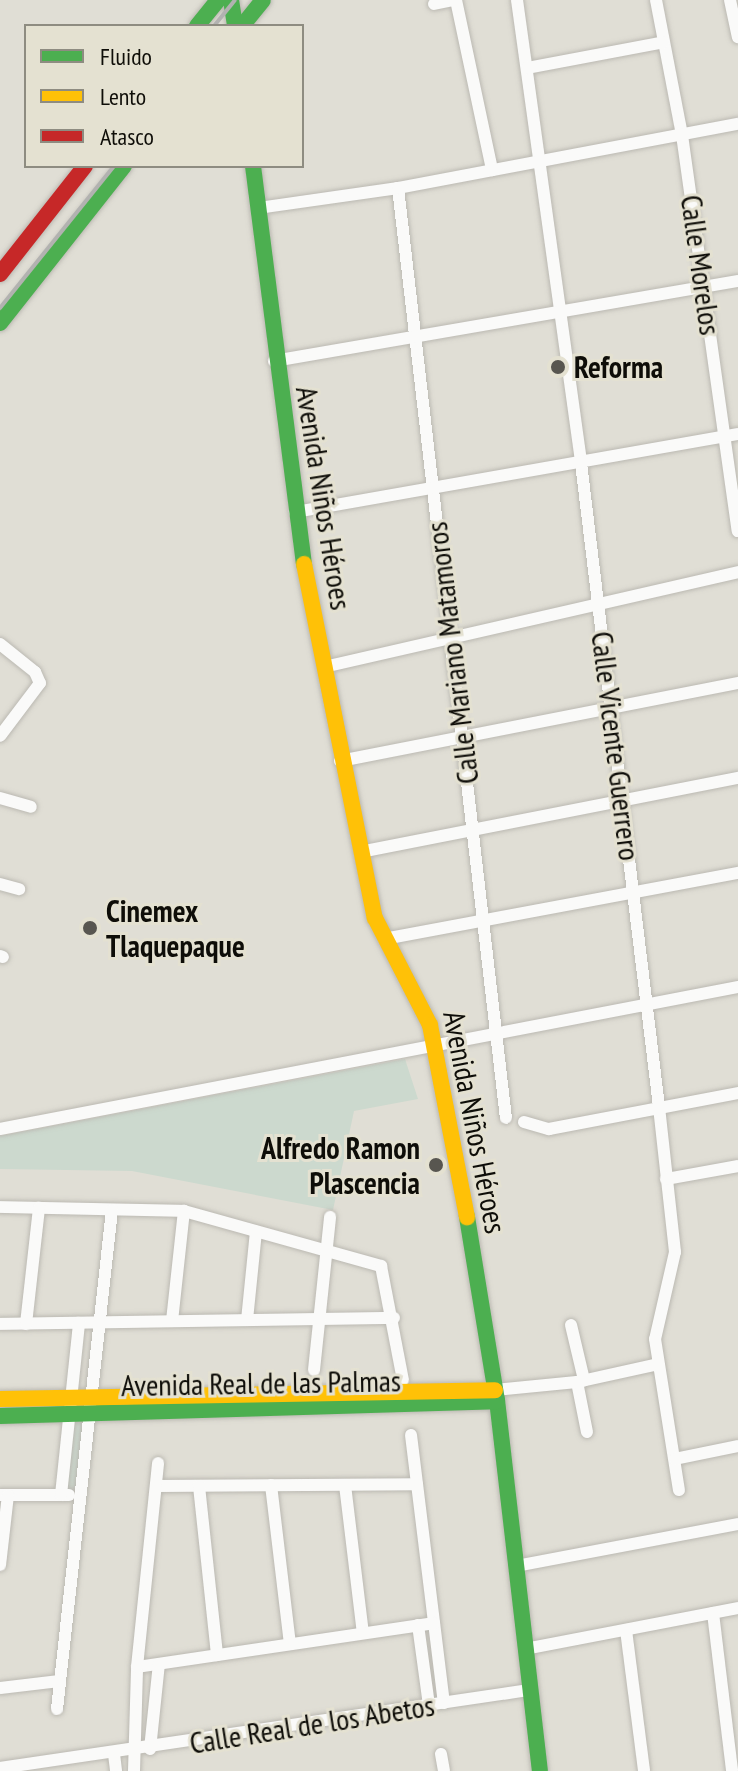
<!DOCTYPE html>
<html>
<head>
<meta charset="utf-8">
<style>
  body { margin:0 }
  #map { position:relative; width:738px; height:1771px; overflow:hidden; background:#e0ded5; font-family:"PT Sans Narrow",sans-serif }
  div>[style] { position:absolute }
  .green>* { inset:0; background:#ccd9ce }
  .roads { filter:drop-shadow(0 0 2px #bbb9b2) drop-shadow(0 0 2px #bbb9b2) }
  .street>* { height:12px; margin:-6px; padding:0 6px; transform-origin:6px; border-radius:6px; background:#fafaf9 }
  .fast>* { height:16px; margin:-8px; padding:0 8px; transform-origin:8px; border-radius:8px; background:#4caf50 }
  .slow>* { height:16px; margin:-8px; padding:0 8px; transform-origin:8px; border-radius:8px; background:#ffc107 }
  .jam>* { height:16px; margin:-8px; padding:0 8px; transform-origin:8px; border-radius:8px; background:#c62828 }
  .rail>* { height:4px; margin:-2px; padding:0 2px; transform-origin:2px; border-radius:2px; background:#b2b2b0 }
  .dots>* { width:22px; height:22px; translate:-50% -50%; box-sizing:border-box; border:4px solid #e4e1d1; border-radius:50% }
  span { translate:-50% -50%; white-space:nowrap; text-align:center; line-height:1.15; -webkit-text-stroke:6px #e4e1d1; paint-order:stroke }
  .street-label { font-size:30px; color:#0e0d08 }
  .poi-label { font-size:30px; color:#0e0d08; font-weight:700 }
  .left { translate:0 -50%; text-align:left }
  .right { translate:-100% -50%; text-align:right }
  .legend { position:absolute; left:24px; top:24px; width:280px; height:144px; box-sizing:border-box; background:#e4e1d1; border:2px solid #8e8c81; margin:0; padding:10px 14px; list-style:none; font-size:24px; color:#0e0d08 }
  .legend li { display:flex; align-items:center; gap:16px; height:40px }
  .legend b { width:40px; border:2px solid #8e8c81 }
</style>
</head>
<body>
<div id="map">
  <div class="green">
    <div style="clip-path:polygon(405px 1059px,418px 1099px,354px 1111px,333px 1210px,132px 1171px,0 1169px,0 1136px)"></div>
    <div style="clip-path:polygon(72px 1419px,86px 1419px,79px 1492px,64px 1491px)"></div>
  </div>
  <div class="roads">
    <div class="street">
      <div style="left:456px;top:0;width:174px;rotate:78deg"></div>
      <div style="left:517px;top:0;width:467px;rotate:82.1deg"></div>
      <div style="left:581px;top:463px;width:649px;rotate:83.09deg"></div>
      <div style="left:659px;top:1107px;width:146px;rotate:83.7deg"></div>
      <div style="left:675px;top:1252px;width:89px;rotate:102.9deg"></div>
      <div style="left:655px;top:1339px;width:153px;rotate:81deg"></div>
      <div style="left:656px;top:0;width:137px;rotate:79.1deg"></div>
      <div style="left:682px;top:135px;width:400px;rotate:82deg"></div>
      <div style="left:730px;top:0;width:38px;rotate:78deg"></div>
      <div style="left:434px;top:4px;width:19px;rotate:-12deg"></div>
      <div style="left:527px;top:68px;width:139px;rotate:-10.7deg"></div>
      <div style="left:398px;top:188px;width:936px;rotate:83.38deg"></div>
      <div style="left:258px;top:208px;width:141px;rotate:-8.1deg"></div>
      <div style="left:398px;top:188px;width:346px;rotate:-10.7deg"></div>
      <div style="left:274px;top:361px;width:471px;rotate:-9.8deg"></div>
      <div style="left:295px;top:512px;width:450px;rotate:-10deg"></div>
      <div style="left:0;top:644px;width:45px;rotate:38.7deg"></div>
      <div style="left:35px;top:672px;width:12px;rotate:66deg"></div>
      <div style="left:40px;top:683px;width:66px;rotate:127deg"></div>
      <div style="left:324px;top:667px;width:425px;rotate:-12.9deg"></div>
      <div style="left:340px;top:761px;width:406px;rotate:-11.1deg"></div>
      <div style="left:0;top:798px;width:32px;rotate:16deg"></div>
      <div style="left:360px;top:852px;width:385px;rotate:-11.1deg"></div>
      <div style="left:0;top:884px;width:20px;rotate:15deg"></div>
      <div style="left:384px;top:939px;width:360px;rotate:-10.6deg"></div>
      <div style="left:0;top:956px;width:3px;rotate:18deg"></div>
      <div style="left:524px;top:1122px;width:26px;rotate:16deg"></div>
      <div style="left:549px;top:1129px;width:192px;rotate:-10.8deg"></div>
      <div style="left:0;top:1129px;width:752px;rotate:-10.89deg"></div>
      <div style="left:666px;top:1179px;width:73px;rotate:-10.2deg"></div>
      <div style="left:0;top:1207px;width:184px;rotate:1.2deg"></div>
      <div style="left:184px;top:1211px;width:205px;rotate:15.6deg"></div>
      <div style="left:381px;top:1266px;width:116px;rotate:79.1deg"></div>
      <div style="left:247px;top:1320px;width:89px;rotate:-84.2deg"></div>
      <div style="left:172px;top:1321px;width:111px;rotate:-83.8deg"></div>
      <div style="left:0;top:1324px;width:394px;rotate:-0.9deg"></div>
      <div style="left:26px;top:1324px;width:117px;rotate:-83.6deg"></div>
      <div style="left:571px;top:1325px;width:57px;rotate:76.7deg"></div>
      <div style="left:314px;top:1370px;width:154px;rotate:-84deg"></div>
      <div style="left:577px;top:1382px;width:51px;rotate:78.7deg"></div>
      <div style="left:495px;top:1390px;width:82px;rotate:-5.6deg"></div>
      <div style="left:577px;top:1382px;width:83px;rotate:-12.5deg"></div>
      <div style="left:411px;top:1435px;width:270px;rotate:83deg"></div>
      <div style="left:675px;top:1459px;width:64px;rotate:-11.7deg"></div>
      <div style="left:271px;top:1485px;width:160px;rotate:83.2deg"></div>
      <div style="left:345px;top:1485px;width:149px;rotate:83.1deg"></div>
      <div style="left:156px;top:1486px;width:261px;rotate:-0.4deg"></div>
      <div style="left:199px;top:1486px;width:170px;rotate:83.9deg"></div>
      <div style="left:0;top:1495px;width:69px"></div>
      <div style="left:61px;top:1495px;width:173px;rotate:-84deg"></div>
      <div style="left:0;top:1565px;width:70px;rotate:-83.5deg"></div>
      <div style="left:516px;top:1566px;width:226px;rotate:-10.7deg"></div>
      <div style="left:713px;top:1613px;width:159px;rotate:83.1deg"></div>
      <div style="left:418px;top:1625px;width:81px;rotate:82.2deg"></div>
      <div style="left:626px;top:1630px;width:142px;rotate:82.7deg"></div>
      <div style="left:525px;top:1649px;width:217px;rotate:-10.9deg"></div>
      <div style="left:137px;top:1667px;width:300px;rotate:-8.4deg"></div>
      <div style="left:0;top:1688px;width:60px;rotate:-6.7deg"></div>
      <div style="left:57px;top:1709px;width:502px;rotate:-83.71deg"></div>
      <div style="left:150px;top:1749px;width:85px;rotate:-84deg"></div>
      <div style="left:114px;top:1754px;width:17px;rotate:83deg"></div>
      <div style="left:441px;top:1754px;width:17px;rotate:80deg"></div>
      <div style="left:0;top:1768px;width:535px;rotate:-8.39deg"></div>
      <div style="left:134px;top:1771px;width:104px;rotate:-88.3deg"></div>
      <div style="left:137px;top:1667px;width:205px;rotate:-84.1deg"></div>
    </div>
    <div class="fast">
      <div style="left:231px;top:0;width:26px;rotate:81deg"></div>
      <div style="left:197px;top:26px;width:33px;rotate:-51deg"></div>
      <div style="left:242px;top:26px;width:33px;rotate:-51deg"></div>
      <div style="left:253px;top:166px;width:401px;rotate:82.7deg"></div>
      <div style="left:0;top:323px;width:200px;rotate:-51.7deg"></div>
      <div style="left:467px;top:1217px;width:185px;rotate:80.7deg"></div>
      <div style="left:497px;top:1400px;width:373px;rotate:83.4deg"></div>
      <div style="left:0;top:1416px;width:497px;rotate:-1.7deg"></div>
    </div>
    <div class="slow">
      <div style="left:304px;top:564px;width:361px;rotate:78.7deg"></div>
      <div style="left:375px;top:918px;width:120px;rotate:62.8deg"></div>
      <div style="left:430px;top:1025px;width:196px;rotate:79.1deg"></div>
      <div style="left:0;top:1399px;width:495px;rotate:-1deg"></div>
    </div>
    <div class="jam">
      <div style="left:0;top:274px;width:137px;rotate:-51.8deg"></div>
    </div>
  </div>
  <div class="rail">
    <div style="left:214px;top:26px;width:33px;rotate:-51deg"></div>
    <div style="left:0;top:308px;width:182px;rotate:-51.2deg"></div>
  </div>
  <div class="dots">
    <div style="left:558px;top:367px;background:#585650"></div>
    <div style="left:90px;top:928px;background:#585650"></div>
    <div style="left:436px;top:1165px;background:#585650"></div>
  </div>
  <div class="street-label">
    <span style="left:701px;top:265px;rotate:82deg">Calle Morelos</span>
    <span style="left:324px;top:498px;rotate:81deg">Avenida Niños Héroes</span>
    <span style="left:452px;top:653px;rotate:-97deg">Calle Mariano Matamoros</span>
    <span style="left:616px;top:746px;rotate:83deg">Calle Vicente Guerrero</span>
    <span style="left:475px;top:1122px;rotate:79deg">Avenida Niños Héroes</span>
    <span style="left:261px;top:1383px;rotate:-1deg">Avenida Real de las Palmas</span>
    <span style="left:312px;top:1724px;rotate:-9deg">Calle Real de los Abetos</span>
  </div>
  <div class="poi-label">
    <span class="left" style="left:574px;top:367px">Reforma</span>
    <span class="left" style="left:106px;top:928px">Cinemex<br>Tlaquepaque</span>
    <span class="right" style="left:420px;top:1165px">Alfredo Ramon<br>Plascencia</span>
  </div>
  <ul class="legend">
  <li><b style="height:10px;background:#4caf50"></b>Fluido</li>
  <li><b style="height:10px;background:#ffc107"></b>Lento</li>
  <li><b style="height:10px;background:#c62828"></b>Atasco</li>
  </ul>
</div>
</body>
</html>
